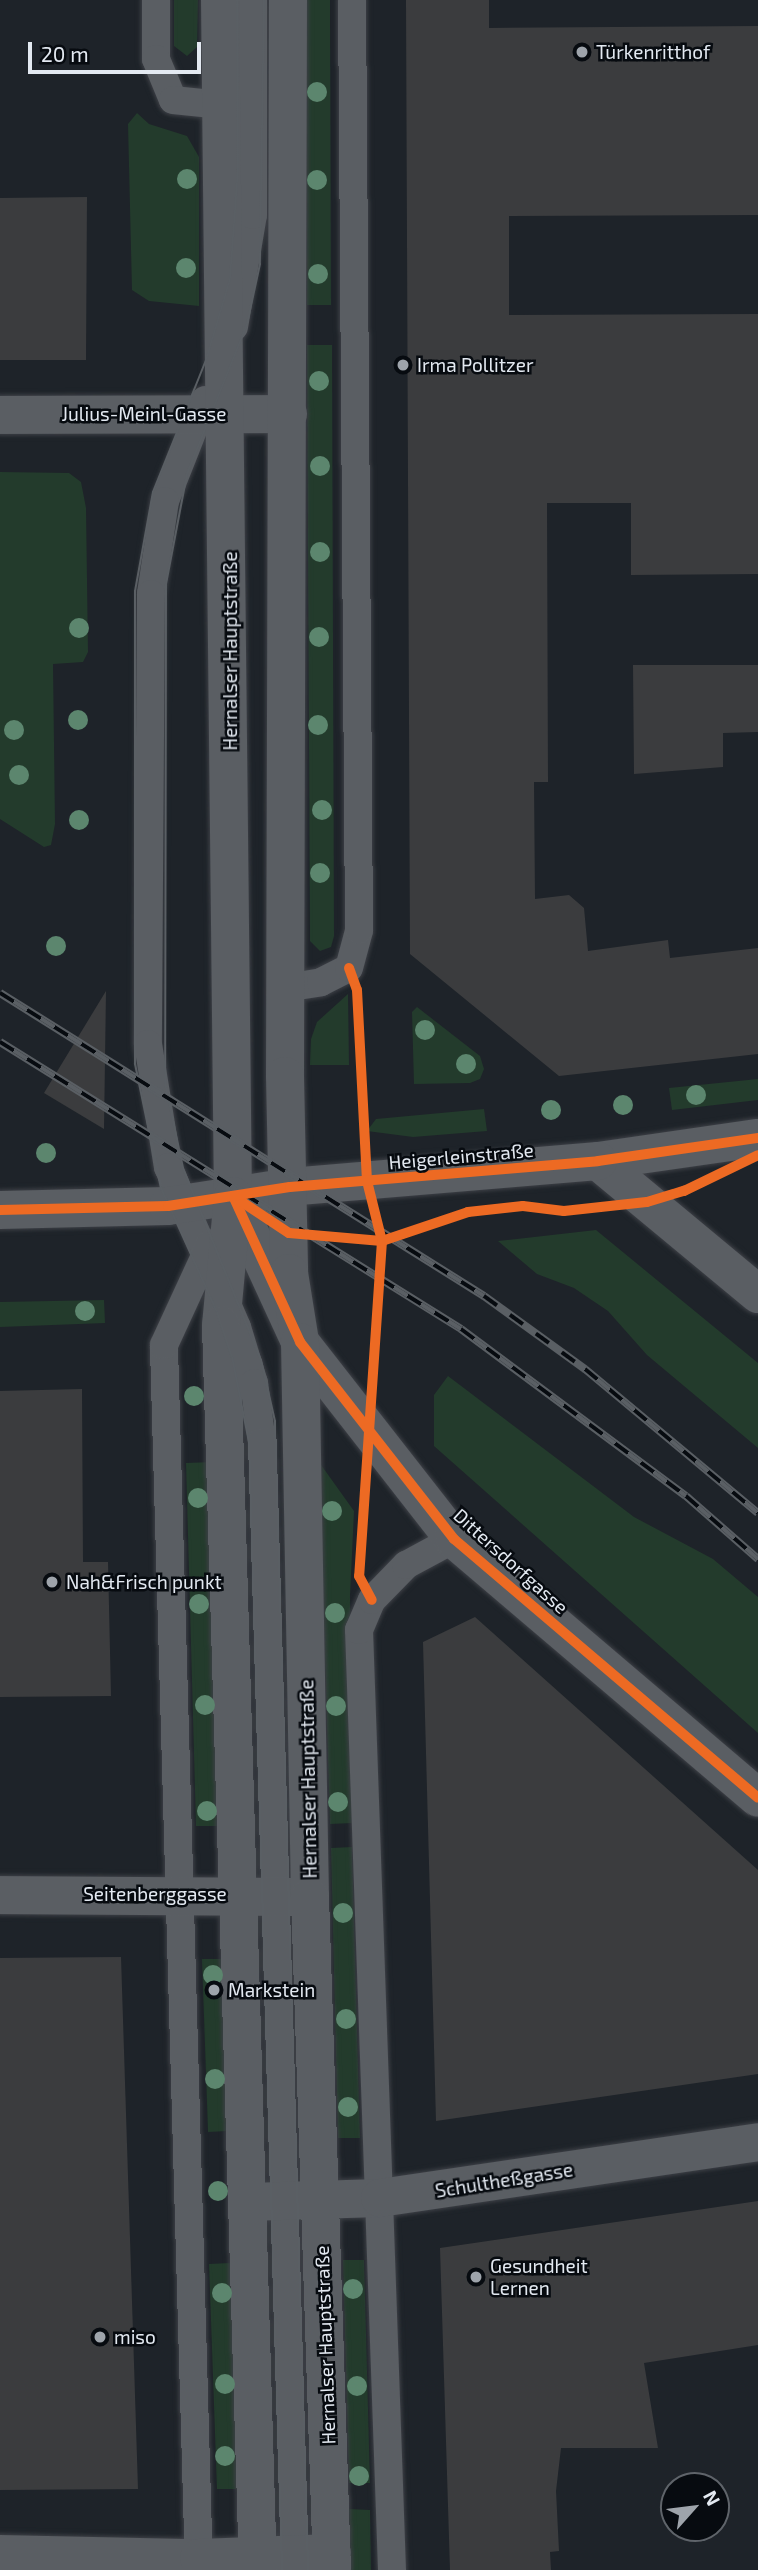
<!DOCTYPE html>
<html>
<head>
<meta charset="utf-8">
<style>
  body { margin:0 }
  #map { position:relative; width:758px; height:2570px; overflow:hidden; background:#1e2329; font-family:"Exo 2",sans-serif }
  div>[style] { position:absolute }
  .green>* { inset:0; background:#233b2c }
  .building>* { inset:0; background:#3b3c3e }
  .roads { filter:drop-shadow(0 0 2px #3d4046) drop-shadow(0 0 2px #3d4046) }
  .service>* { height:28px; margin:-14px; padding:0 14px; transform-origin:14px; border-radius:14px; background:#5a5e63 }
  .minor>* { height:38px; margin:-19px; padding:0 19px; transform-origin:19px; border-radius:19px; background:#5a5e63 }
  .tertiary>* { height:38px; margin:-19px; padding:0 19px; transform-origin:19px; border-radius:19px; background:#5a5e63 }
  .secondary>* { height:38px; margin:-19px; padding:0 19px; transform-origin:19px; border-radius:19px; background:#5a5e63 }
  .tram>* { height:2px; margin:-1px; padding:0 1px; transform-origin:1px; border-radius:1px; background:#5a5f64 }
  .rail>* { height:8px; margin-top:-4px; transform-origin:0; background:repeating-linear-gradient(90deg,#070b10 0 16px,#5a5f64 0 32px); box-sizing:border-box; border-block:2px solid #5a5f64 }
  .cycleway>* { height:10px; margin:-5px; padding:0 5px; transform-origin:5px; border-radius:5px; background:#ed6a23 }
  .trees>* { width:20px; height:20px; margin:-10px; border-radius:50%; background:#5c866e }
  .dots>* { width:19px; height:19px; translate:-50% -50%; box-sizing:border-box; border:4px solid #070b10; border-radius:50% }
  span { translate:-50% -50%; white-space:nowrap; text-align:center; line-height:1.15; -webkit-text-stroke:5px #070b10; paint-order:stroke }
  .poi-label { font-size:19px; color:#e3e9f1 }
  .left { translate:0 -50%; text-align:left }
  .street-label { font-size:19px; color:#e3e9f1 }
  .north { position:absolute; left:660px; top:2472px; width:70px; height:70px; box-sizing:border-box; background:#070b10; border:2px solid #5f646a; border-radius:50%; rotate:62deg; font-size:19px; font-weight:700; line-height:28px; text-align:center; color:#e3e9f1 }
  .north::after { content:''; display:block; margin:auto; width:24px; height:32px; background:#9ea4ab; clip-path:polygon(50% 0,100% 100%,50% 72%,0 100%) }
  .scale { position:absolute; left:28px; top:42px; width:173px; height:32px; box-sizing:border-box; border:4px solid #e3e9f1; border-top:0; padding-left:9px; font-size:21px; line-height:24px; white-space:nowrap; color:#e3e9f1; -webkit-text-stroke:5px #070b10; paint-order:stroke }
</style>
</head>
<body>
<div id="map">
  <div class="green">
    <div style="clip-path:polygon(174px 0,198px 0,197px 47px,187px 56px,174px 46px)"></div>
    <div style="clip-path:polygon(306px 0,330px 0,331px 305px,307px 305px)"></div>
    <div style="clip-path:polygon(137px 113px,149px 124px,187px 136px,199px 157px,199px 306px,149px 301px,132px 290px,128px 124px)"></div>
    <div style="clip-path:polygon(307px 345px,332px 345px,334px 936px,331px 947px,320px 951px,310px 941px)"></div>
    <div style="clip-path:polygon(0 472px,69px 473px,81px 482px,86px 508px,88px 652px,83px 662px,53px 664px,55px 824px,51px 845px,44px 847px,0 819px)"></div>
    <div style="clip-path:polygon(348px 994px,349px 1065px,310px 1065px,311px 1039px,317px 1022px)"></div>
    <div style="clip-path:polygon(417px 1007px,480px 1056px,484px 1069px,480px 1079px,470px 1083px,414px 1084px,412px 1012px)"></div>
    <div style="clip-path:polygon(758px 1079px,758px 1100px,672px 1110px,669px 1088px)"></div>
    <div style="clip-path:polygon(484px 1109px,487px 1131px,413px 1137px,367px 1131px,376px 1119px)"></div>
    <div style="clip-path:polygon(596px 1230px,758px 1363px,758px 1448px,647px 1355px,608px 1311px,574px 1288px,537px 1274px,498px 1241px)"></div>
    <div style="clip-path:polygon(104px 1300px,105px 1323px,0 1327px,0 1302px)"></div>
    <div style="clip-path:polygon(448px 1376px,634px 1517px,713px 1559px,758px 1597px,758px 1733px,434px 1446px,434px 1395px)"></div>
    <div style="clip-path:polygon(212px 1462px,220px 1826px,196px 1826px,186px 1463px)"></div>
    <div style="clip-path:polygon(319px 1462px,354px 1511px,350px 1596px,353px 1823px,330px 1824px)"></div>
    <div style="clip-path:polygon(352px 1847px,360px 2138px,338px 2138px,331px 1848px)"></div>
    <div style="clip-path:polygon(202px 1959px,222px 1959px,228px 2131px,208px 2132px)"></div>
    <div style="clip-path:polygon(343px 2260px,364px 2260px,370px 2483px,349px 2483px)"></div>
    <div style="clip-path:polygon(230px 2263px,238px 2489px,217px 2489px,209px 2264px)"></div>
    <div style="clip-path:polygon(349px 2509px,370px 2510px,371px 2570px,351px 2570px)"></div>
  </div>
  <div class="building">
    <div style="clip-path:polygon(406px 0,489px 0,489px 28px,758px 26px,758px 215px,509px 216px,509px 315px,758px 314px,758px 574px,631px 575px,631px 503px,547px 503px,548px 782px,534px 782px,535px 899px,569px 895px,584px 908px,588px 951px,668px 940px,670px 958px,758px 948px,758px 1054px,559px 1076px,410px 954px)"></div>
    <div style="clip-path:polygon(87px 197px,86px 360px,0 360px,0 198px)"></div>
    <div style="clip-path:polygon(633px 665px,758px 665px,758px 732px,723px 733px,723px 767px,634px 774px)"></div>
    <div style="clip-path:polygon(106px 991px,104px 1129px,44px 1093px)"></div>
    <div style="clip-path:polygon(82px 1389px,83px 1562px,108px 1562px,111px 1696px,0 1697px,0 1391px)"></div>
    <div style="clip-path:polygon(475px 1617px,758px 1870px,758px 2074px,436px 2121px,423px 1642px)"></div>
    <div style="clip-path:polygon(121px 1957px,138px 2489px,0 2490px,0 1958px)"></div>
    <div style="clip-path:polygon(758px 2201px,758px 2345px,644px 2363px,658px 2448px,561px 2448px,556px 2491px,559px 2551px,550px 2552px,551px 2570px,450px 2570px,440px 2248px)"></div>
  </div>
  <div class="roads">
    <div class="service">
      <div style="left:156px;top:0;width:59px;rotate:90deg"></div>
      <div style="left:156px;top:59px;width:44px;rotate:67.5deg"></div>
      <div style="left:173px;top:100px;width:49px;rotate:5.8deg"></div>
      <div style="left:234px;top:327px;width:114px;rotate:-80.4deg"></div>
      <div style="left:253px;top:215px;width:215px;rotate:-90deg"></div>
      <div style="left:205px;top:400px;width:109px;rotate:111.6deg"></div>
      <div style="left:165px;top:501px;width:94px;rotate:98.6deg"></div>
      <div style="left:151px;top:594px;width:450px;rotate:90.4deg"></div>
      <div style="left:148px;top:1044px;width:125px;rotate:80.8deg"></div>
      <div style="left:168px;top:1167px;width:174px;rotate:66.7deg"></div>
      <div style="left:237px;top:1327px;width:59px;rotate:73.1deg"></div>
      <div style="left:254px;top:1383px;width:60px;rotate:82.3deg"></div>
      <div style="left:262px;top:1442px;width:1128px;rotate:88.32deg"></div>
      <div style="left:285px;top:988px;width:36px;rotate:-9deg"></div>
      <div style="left:321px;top:982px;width:31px;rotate:-27deg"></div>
      <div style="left:349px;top:968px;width:39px;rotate:-75deg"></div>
      <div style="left:359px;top:930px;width:930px;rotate:-90.43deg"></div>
      <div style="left:199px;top:2570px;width:1225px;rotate:-91.64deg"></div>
      <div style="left:164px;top:1345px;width:112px;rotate:-65.3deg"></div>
      <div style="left:392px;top:2570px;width:941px;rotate:-92.01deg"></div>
      <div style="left:359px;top:1630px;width:33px;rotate:-67deg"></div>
      <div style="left:372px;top:1600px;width:49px;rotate:-45.8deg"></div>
      <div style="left:406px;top:1565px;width:55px;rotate:-28.4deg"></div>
    </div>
    <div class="minor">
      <div style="left:598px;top:1161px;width:162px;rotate:-8.2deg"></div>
      <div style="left:0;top:1210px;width:168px;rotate:-1.4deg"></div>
      <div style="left:168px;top:1206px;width:66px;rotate:-8.7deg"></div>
      <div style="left:0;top:1895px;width:310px;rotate:0.4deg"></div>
      <div style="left:248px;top:2202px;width:132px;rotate:-1.7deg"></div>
      <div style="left:380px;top:2198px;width:382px;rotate:-8.4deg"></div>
      <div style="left:0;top:2554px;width:199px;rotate:1.2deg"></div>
      <div style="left:199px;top:2558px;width:133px;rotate:-2.2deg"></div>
    </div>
    <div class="tertiary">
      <div style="left:0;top:415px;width:288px;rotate:-0.2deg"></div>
      <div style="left:758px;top:1294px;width:208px;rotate:-140.3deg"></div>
      <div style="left:598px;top:1161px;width:309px;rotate:175.2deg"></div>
      <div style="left:290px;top:1187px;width:58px;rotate:171deg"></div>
      <div style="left:233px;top:1196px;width:161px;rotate:65.3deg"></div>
      <div style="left:300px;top:1342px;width:250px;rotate:52deg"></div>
      <div style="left:454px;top:1539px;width:399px;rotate:40.4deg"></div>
    </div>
    <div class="secondary">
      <div style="left:220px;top:0;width:1196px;rotate:89.38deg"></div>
      <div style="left:233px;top:1196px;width:130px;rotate:95.3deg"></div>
      <div style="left:221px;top:1325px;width:1246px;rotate:88.3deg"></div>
      <div style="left:288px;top:0;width:1076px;rotate:90.16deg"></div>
      <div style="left:285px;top:1076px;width:197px;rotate:88.8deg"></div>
      <div style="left:289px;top:1273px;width:70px;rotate:80.9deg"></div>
      <div style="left:300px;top:1342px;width:555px;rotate:88.97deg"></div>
      <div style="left:310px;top:1897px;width:673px;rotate:88.13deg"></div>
    </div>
  </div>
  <div class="tram">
    <div style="left:237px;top:0;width:169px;rotate:89.7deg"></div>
    <div style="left:238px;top:169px;width:110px;rotate:94.2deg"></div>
    <div style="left:230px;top:279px;width:84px;rotate:106.5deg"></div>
    <div style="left:206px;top:360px;width:142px;rotate:111.9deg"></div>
    <div style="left:153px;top:492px;width:101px;rotate:100.3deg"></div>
    <div style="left:135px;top:591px;width:473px;rotate:90deg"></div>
    <div style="left:135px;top:1064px;width:127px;rotate:78.2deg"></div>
    <div style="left:161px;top:1188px;width:136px;rotate:65.7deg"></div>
    <div style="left:217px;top:1312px;width:47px;rotate:71.6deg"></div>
    <div style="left:232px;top:1357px;width:87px;rotate:78.7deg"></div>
    <div style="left:249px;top:1442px;width:1128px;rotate:88.32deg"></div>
    <div style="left:264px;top:0;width:264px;rotate:90.9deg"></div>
    <div style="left:260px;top:264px;width:61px;rotate:102.2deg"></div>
    <div style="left:247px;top:324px;width:162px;rotate:111.8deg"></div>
    <div style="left:187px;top:474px;width:112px;rotate:100.8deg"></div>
    <div style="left:166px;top:584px;width:499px;rotate:90.1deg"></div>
    <div style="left:165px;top:1083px;width:87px;rotate:78deg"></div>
    <div style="left:183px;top:1168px;width:207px;rotate:67.9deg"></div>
    <div style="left:261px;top:1360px;width:63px;rotate:77.1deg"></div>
    <div style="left:275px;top:1421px;width:1149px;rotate:88.35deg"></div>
  </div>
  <div class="rail">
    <div style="left:0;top:993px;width:571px;rotate:32.05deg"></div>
    <div style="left:484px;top:1296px;width:125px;rotate:35.9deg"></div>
    <div style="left:585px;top:1369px;width:225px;rotate:39.8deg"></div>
    <div style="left:0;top:1042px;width:543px;rotate:31.9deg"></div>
    <div style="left:461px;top:1329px;width:280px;rotate:36.6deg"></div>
    <div style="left:686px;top:1496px;width:96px;rotate:41.2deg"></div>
  </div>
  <div class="cycleway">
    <div style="left:349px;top:968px;width:23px;rotate:70deg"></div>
    <div style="left:357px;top:990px;width:191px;rotate:87deg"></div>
    <div style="left:367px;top:1181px;width:62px;rotate:76deg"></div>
    <div style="left:382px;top:1241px;width:336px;rotate:93.9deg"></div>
    <div style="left:359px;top:1576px;width:27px;rotate:62deg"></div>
    <div style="left:233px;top:1196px;width:161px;rotate:65.3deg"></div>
    <div style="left:300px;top:1342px;width:250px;rotate:52deg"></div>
    <div style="left:454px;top:1539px;width:399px;rotate:40.4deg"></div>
    <div style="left:233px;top:1196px;width:67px;rotate:33.5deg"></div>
    <div style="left:289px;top:1233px;width:93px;rotate:4.9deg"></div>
    <div style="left:382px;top:1241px;width:91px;rotate:-18.6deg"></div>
    <div style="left:468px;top:1212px;width:55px;rotate:-6.2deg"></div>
    <div style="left:523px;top:1206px;width:41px;rotate:7deg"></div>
    <div style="left:564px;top:1211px;width:83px;rotate:-6.2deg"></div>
    <div style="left:647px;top:1202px;width:39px;rotate:-17deg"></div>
    <div style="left:684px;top:1191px;width:82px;rotate:-25.9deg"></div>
    <div style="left:0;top:1210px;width:168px;rotate:-1.4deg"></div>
    <div style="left:168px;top:1206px;width:123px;rotate:-8.9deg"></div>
    <div style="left:290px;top:1187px;width:309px;rotate:-4.8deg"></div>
    <div style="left:598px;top:1161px;width:162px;rotate:-8.2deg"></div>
  </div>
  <div class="trees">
    <div style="left:317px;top:92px"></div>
    <div style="left:187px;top:179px"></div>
    <div style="left:317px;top:180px"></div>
    <div style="left:186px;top:268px"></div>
    <div style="left:318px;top:274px"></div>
    <div style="left:319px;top:381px"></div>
    <div style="left:320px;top:466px"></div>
    <div style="left:320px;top:552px"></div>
    <div style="left:79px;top:628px"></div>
    <div style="left:319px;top:637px"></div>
    <div style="left:78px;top:720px"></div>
    <div style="left:318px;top:725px"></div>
    <div style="left:14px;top:730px"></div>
    <div style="left:19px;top:775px"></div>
    <div style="left:322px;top:810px"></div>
    <div style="left:79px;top:820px"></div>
    <div style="left:320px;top:873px"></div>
    <div style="left:56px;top:946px"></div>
    <div style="left:425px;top:1030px"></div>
    <div style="left:466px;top:1064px"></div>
    <div style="left:696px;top:1095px"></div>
    <div style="left:623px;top:1105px"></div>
    <div style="left:551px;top:1110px"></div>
    <div style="left:46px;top:1153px"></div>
    <div style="left:85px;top:1311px"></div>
    <div style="left:194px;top:1396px"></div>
    <div style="left:198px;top:1498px"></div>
    <div style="left:332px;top:1511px"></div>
    <div style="left:199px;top:1604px"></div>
    <div style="left:335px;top:1613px"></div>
    <div style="left:205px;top:1705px"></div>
    <div style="left:336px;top:1706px"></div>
    <div style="left:338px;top:1802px"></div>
    <div style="left:207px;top:1811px"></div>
    <div style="left:343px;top:1913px"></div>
    <div style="left:213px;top:1975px"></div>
    <div style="left:346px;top:2019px"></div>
    <div style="left:215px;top:2079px"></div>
    <div style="left:348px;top:2107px"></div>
    <div style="left:218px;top:2191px"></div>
    <div style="left:353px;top:2289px"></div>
    <div style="left:222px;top:2293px"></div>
    <div style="left:225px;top:2384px"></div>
    <div style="left:357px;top:2386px"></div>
    <div style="left:225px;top:2456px"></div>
    <div style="left:359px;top:2476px"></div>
  </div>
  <div class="dots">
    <div style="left:582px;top:52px;background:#9ea4ab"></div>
    <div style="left:403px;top:365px;background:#9ea4ab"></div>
    <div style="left:52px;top:1582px;background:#9ea4ab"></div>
    <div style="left:214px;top:1990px;background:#9ea4ab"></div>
    <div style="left:476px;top:2277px;background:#9ea4ab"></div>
    <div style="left:100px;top:2337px;background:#9ea4ab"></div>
  </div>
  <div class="poi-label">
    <span class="left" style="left:596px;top:52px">Türkenritthof</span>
    <span class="left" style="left:417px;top:365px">Irma Pollitzer</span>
    <span class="left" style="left:66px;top:1582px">Nah&amp;Frisch punkt</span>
    <span class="left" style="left:228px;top:1990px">Markstein</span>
    <span class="left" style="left:490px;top:2277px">Gesundheit<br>Lernen</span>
    <span class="left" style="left:114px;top:2337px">miso</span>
  </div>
  <div class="street-label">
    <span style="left:144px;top:414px">Julius-Meinl-Gasse</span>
    <span style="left:230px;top:651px;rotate:-90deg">Hernalser Hauptstraße</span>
    <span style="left:461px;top:1156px;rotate:-5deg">Heigerleinstraße</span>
    <span style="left:511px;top:1561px;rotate:42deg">Dittersdorfgasse</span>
    <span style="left:308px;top:1779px;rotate:-91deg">Hernalser Hauptstraße</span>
    <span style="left:155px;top:1894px">Seitenberggasse</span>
    <span style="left:504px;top:2180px;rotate:-9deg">Schultheßgasse</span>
    <span style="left:325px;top:2345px;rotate:-92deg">Hernalser Hauptstraße</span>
  </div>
  <div class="north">N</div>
  <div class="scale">20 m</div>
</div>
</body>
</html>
